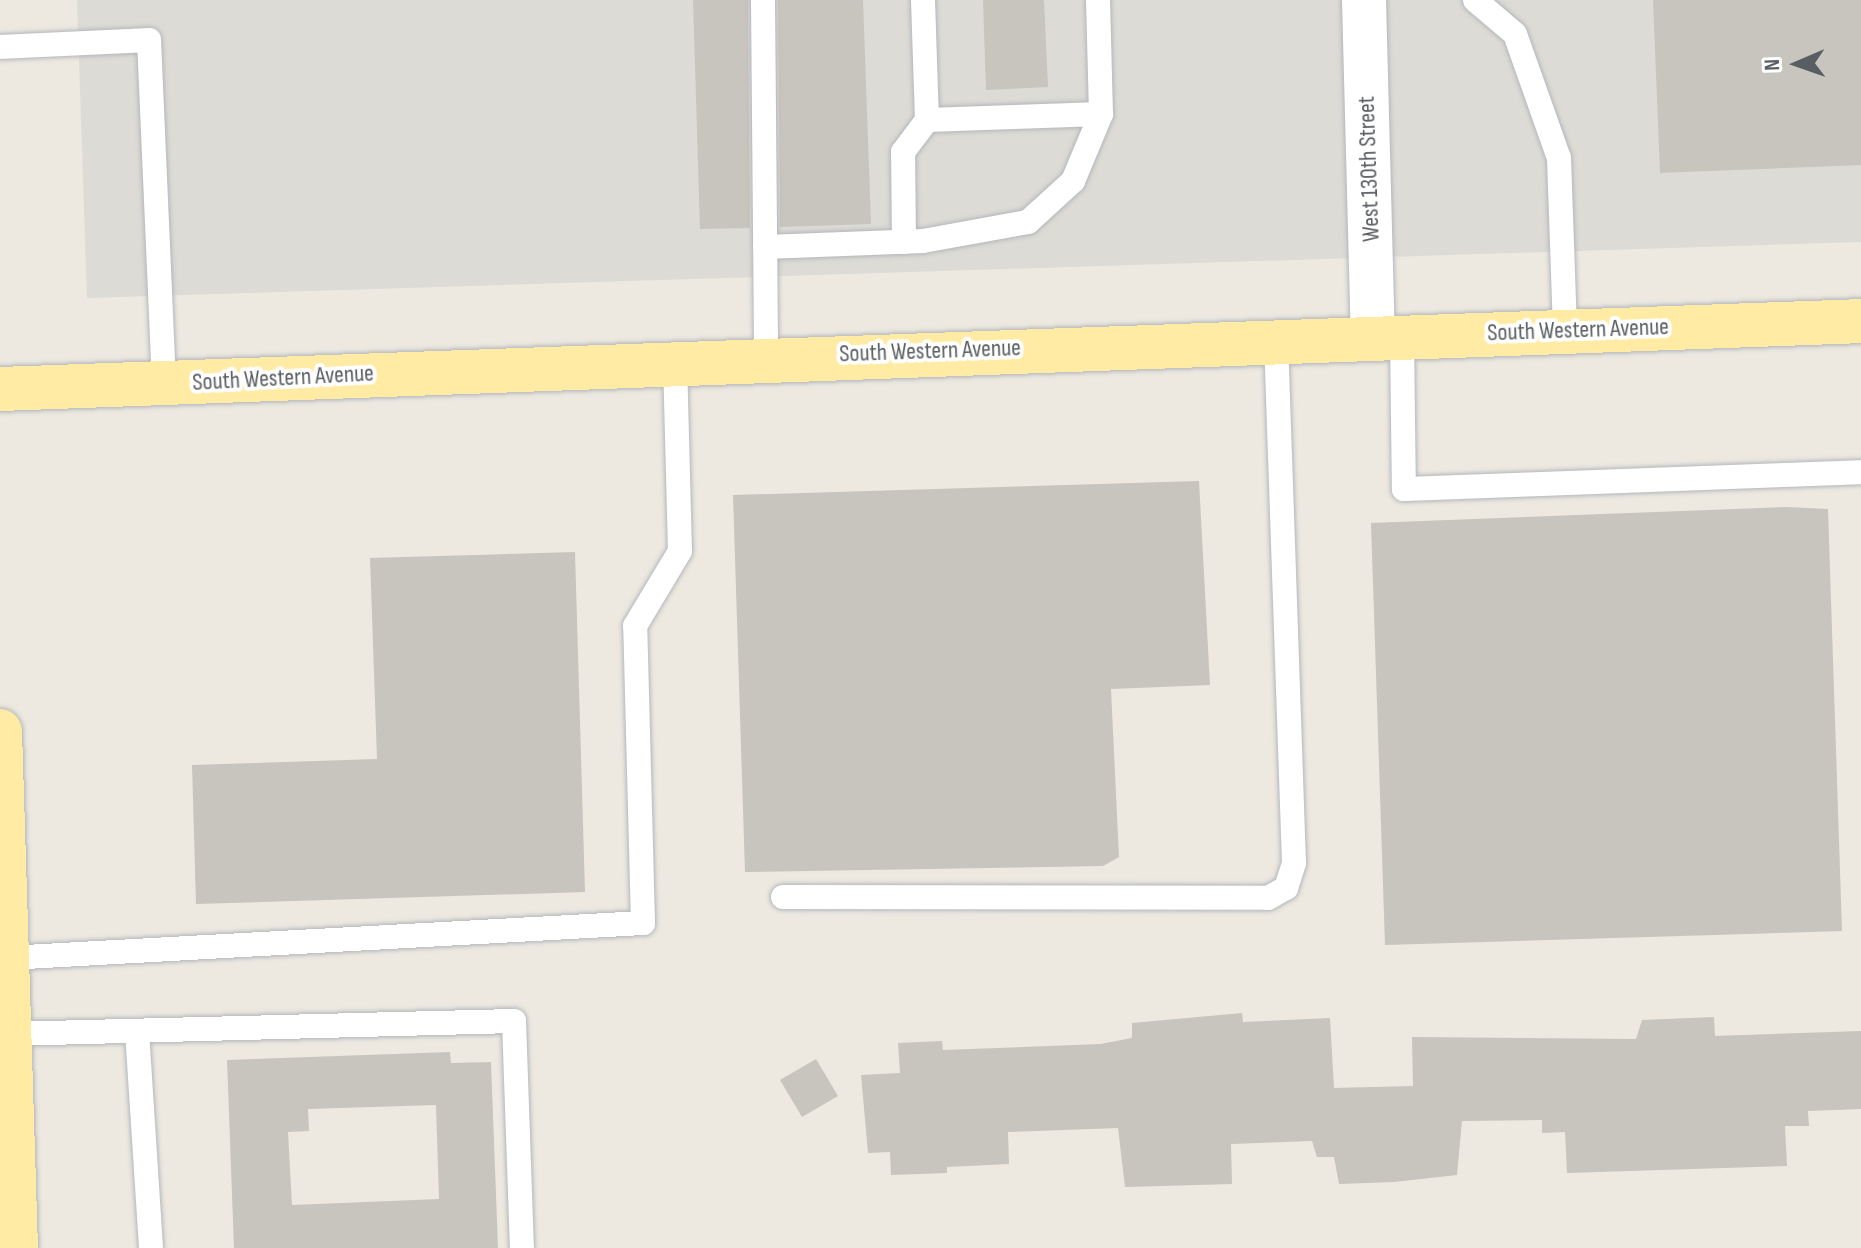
<!DOCTYPE html>
<html>
<head>
<meta charset="utf-8">
<style>
  body { margin:0 }
  #map { position:relative; width:1861px; height:1248px; overflow:hidden; background:#ede9e0; font-family:"Sofia Sans Condensed",sans-serif }
  div>[style] { position:absolute }
  .industrial>* { inset:0; background:#dddbd5 }
  .building>* { inset:0; background:#c8c4be }
  .roads { filter:drop-shadow(0 0 2px #b3b7bc) drop-shadow(0 0 2px #b3b7bc) }
  .lane>* { height:24px; margin:-12px; padding:0 12px; transform-origin:12px; border-radius:12px; background:#fff }
  .street>* { height:44px; margin:-22px; padding:0 22px; transform-origin:22px; border-radius:22px; background:#fff }
  .primary>* { height:44px; margin:-22px; padding:0 22px; transform-origin:22px; border-radius:22px; background:#ffeba3 }
  span { translate:-50% -50%; white-space:nowrap; text-align:center; line-height:1.15; -webkit-text-stroke:8px #fff; paint-order:stroke }
  .street-label { font-size:24px; color:#595e62 }
  .north { position:absolute; left:1757px; top:24px; width:80px; height:80px; -webkit-text-stroke:6px #fff; paint-order:stroke; rotate:268deg; font-size:22px; font-weight:700; line-height:32px; text-align:center; color:#595e62 }
  .north::after { content:''; display:block; margin:auto; width:28px; height:36px; background:#595e62; clip-path:polygon(50% 0,100% 100%,50% 72%,0 100%) }
</style>
</head>
<body>
<div id="map">
  <div class="industrial">
    <div style="clip-path:polygon(77px 0,1861px 0,1861px 242px,87px 298px)"></div>
  </div>
  <div class="building">
    <div style="clip-path:polygon(693px 0,748px 0,750px 228px,700px 229px)"></div>
    <div style="clip-path:polygon(778px 0,863px 0,871px 224px,780px 227px)"></div>
    <div style="clip-path:polygon(983px 0,1044px 0,1048px 87px,986px 90px)"></div>
    <div style="clip-path:polygon(1653px 0,1861px 0,1861px 165px,1660px 173px)"></div>
    <div style="clip-path:polygon(1199px 481px,1210px 685px,1111px 689px,1119px 857px,1103px 866px,745px 872px,733px 495px)"></div>
    <div style="clip-path:polygon(1787px 507px,1828px 509px,1842px 931px,1385px 945px,1371px 523px)"></div>
    <div style="clip-path:polygon(575px 552px,585px 892px,196px 904px,192px 765px,377px 759px,370px 558px)"></div>
    <div style="clip-path:polygon(1242px 1013px,1243px 1022px,1330px 1018px,1334px 1088px,1413px 1086px,1412px 1037px,1636px 1039px,1642px 1020px,1714px 1017px,1715px 1036px,1861px 1031px,1861px 1109px,1808px 1111px,1809px 1126px,1785px 1126px,1787px 1166px,1567px 1173px,1565px 1132px,1542px 1133px,1542px 1120px,1462px 1121px,1457px 1175px,1394px 1182px,1339px 1184px,1334px 1157px,1317px 1157px,1312px 1141px,1231px 1144px,1232px 1184px,1125px 1187px,1118px 1128px,1008px 1132px,1009px 1164px,947px 1167px,947px 1173px,891px 1175px,890px 1152px,868px 1153px,861px 1075px,900px 1073px,898px 1043px,942px 1041px,943px 1050px,1100px 1044px,1132px 1038px,1132px 1023px)"></div>
    <div style="clip-path:polygon(evenodd,450px 1052px,451px 1063px,491px 1062px,498px 1248px,234px 1248px,227px 1060px,450px 1052px,436px 1105px,439px 1199px,292px 1205px,288px 1132px,309px 1131px,308px 1109px,436px 1105px)"></div>
    <div style="clip-path:polygon(816px 1059px,838px 1096px,802px 1117px,780px 1080px)"></div>
  </div>
  <div class="roads">
    <div class="lane">
      <div style="left:763px;top:0;width:356px;rotate:89.5deg"></div>
      <div style="left:923px;top:0;width:120px;rotate:88.1deg"></div>
      <div style="left:927px;top:120px;width:174px;rotate:-2deg"></div>
      <div style="left:1101px;top:114px;width:114px;rotate:-91.5deg"></div>
      <div style="left:1475px;top:0;width:52px;rotate:40.4deg"></div>
      <div style="left:1515px;top:34px;width:132px;rotate:70.5deg"></div>
      <div style="left:1559px;top:158px;width:173px;rotate:88deg"></div>
      <div style="left:0;top:47px;width:149px;rotate:-2.7deg"></div>
      <div style="left:149px;top:40px;width:345px;rotate:87.5deg"></div>
      <div style="left:904px;top:242px;width:90px;rotate:-90.6deg"></div>
      <div style="left:903px;top:152px;width:40px;rotate:-53deg"></div>
      <div style="left:765px;top:247px;width:158px;rotate:-2.2deg"></div>
      <div style="left:923px;top:241px;width:107px;rotate:-10.3deg"></div>
      <div style="left:1028px;top:222px;width:61px;rotate:-42.3deg"></div>
      <div style="left:1073px;top:181px;width:73px;rotate:-67.3deg"></div>
      <div style="left:1402px;top:336px;width:153px;rotate:89.3deg"></div>
      <div style="left:1404px;top:489px;width:457px;rotate:-2.1deg"></div>
      <div style="left:783px;top:897px;width:485px;rotate:0.1deg"></div>
      <div style="left:1268px;top:898px;width:21px;rotate:-29deg"></div>
      <div style="left:1286px;top:888px;width:26px;rotate:-72deg"></div>
      <div style="left:1294px;top:863px;width:523px;rotate:-91.97deg"></div>
      <div style="left:7px;top:958px;width:637px;rotate:-3.15deg"></div>
      <div style="left:643px;top:923px;width:297px;rotate:-91.5deg"></div>
      <div style="left:635px;top:626px;width:87px;rotate:-59deg"></div>
      <div style="left:680px;top:551px;width:191px;rotate:-91.5deg"></div>
      <div style="left:137px;top:1031px;width:217px;rotate:86.3deg"></div>
      <div style="left:8px;top:1034px;width:506px;rotate:-1.47deg"></div>
      <div style="left:514px;top:1021px;width:227px;rotate:88deg"></div>
    </div>
    <div class="street">
      <div style="left:1364px;top:0;width:337px;rotate:88.5deg"></div>
    </div>
    <div class="primary">
      <div style="left:0;top:389px;width:1862px;rotate:-2.09deg"></div>
      <div style="left:0;top:731px;width:517px;rotate:88.23deg"></div>
    </div>
  </div>
  <div class="street-label">
    <span style="left:1369px;top:169px;rotate:-92deg">West 130th Street</span>
    <span style="left:1578px;top:330px;rotate:-2deg">South Western Avenue</span>
    <span style="left:930px;top:351px;rotate:-2deg">South Western Avenue</span>
    <span style="left:283px;top:378px;rotate:-3deg">South Western Avenue</span>
  </div>
  <div class="north">N</div>
</div>
</body>
</html>
